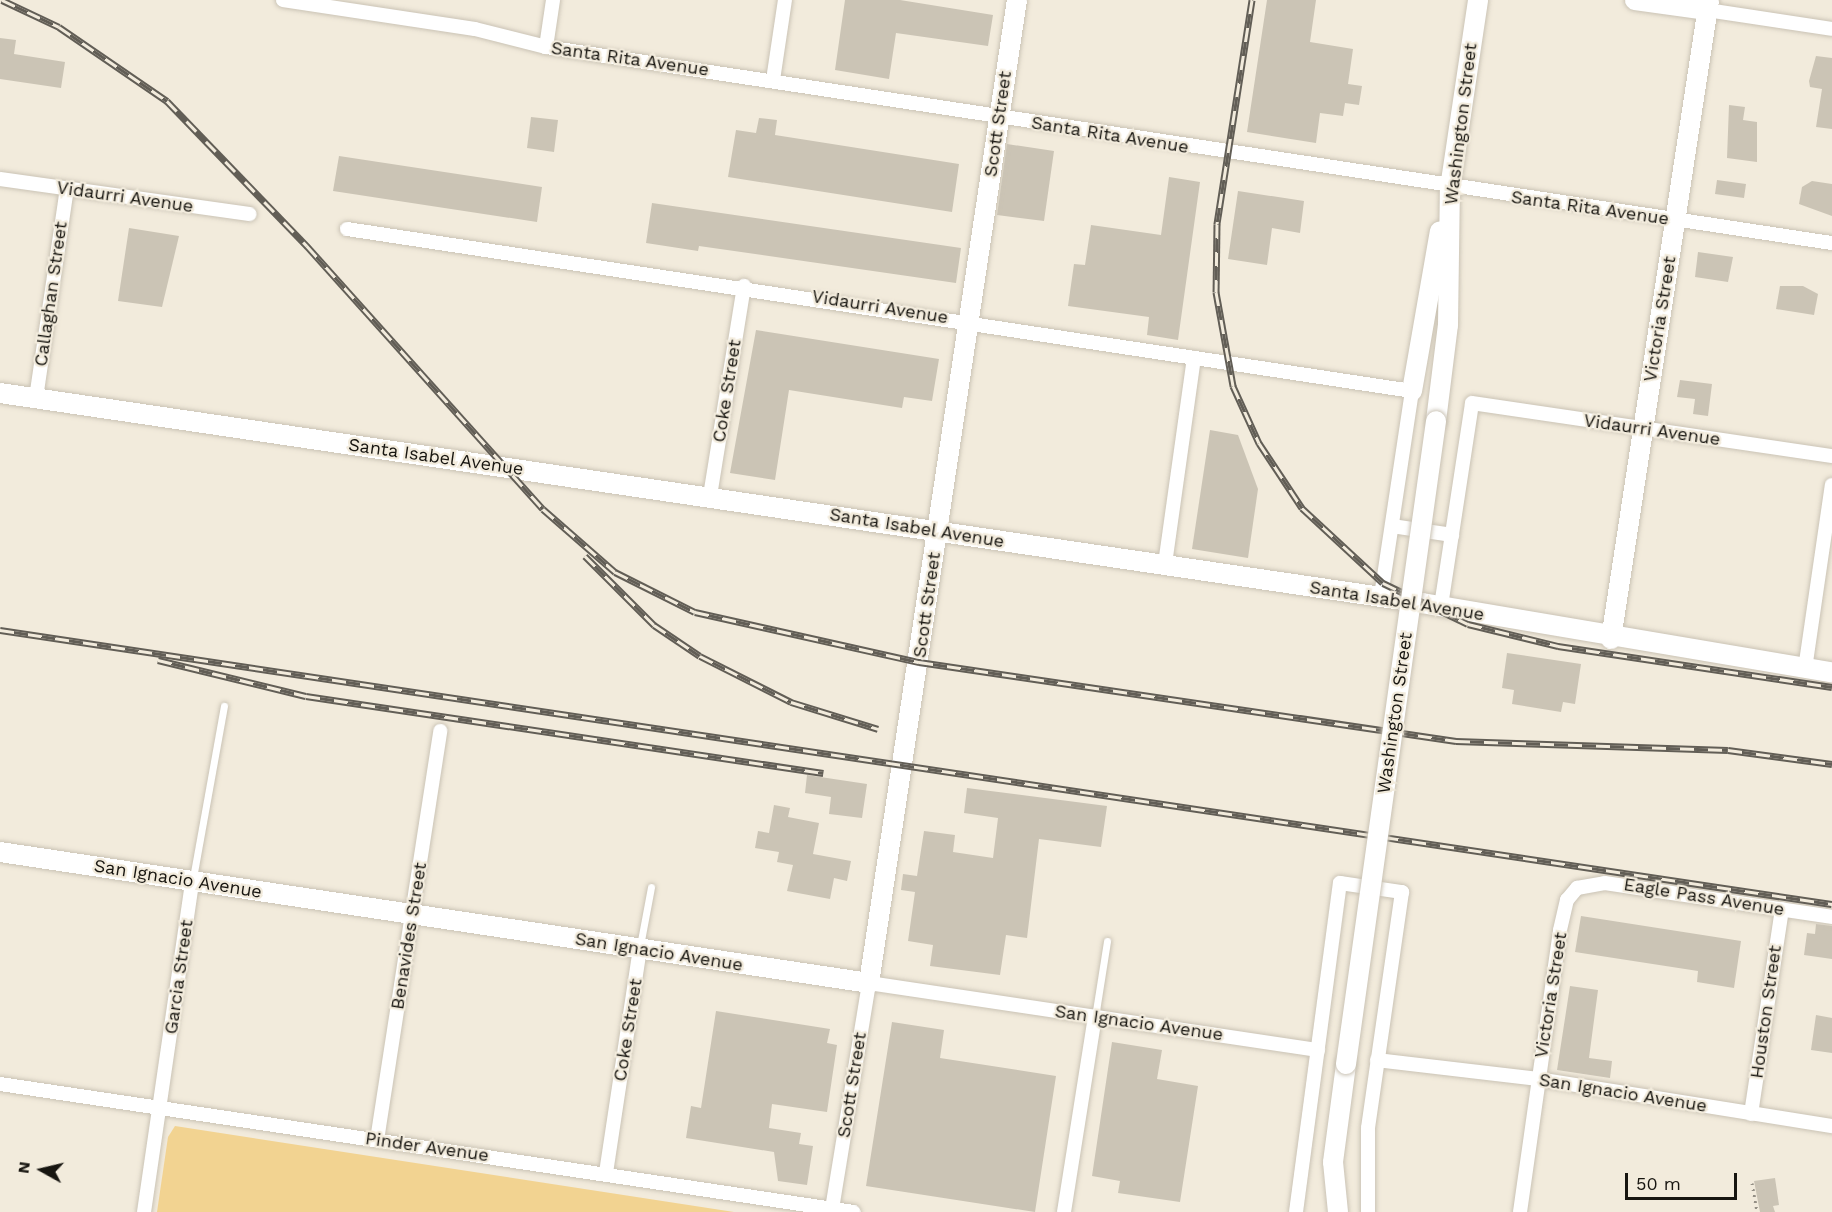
<!DOCTYPE html>
<html>
<head>
<meta charset="utf-8">
<style>
  body { margin:0 }
  #map { position:relative; width:1832px; height:1212px; overflow:hidden; background:#f2ebdc; font-family:"Work Sans",sans-serif }
  div>[style] { position:absolute }
  .green>* { inset:0; background:#f2d391 }
  .building>* { inset:0; background:#cbc4b5 }
  .path>* { height:3px; margin-top:-1.5px; transform-origin:0; background:repeating-linear-gradient(90deg,#948f85 0 1.5px,transparent 0 6px) }
  .roads { filter:drop-shadow(0 0 2px #cac3b5) drop-shadow(0 0 2px #cac3b5) }
  .lane>* { height:7px; margin:-3.5px; padding:0 3.5px; transform-origin:3.5px; border-radius:3.5px; background:#fff }
  .street>* { height:14px; margin:-7px; padding:0 7px; transform-origin:7px; border-radius:7px; background:#fff }
  .secondary>* { height:20px; margin:-10px; padding:0 10px; transform-origin:10px; border-radius:10px; background:#fff }
  .rail>* { height:7px; margin-top:-3.5px; transform-origin:0; background:repeating-linear-gradient(90deg,#f2ebdc 0 14px,#625e56 0 28px); box-sizing:border-box; border-block:2px solid #625e56 }
  .bridges { filter:drop-shadow(0 0 2px #cac3b5) drop-shadow(0 0 2px #cac3b5) }
  .secondary-bridge>* { height:20px; margin:-10px; padding:0 10px; transform-origin:10px; border-radius:10px; background:#fff }
  span { translate:-50% -50%; white-space:nowrap; text-align:center; line-height:1.15; -webkit-text-stroke:4.5px #f2ebdc; paint-order:stroke }
  .street-label { font-size:18px; color:#171510 }
  .north { position:absolute; left:12px; top:1140px; width:60px; height:60px; -webkit-text-stroke:4px #f2ebdc; paint-order:stroke; rotate:278deg; font-size:16px; font-weight:700; line-height:24px; text-align:center; color:#171510 }
  .north::after { content:''; display:block; margin:auto; width:21px; height:27px; background:#171510; clip-path:polygon(50% 0,100% 100%,50% 72%,0 100%) }
  .scale { position:absolute; left:1625px; top:1173px; width:112px; height:27px; box-sizing:border-box; border:3px solid #171510; border-top:0; padding-left:8px; font-size:18px; line-height:21px; white-space:nowrap; color:#171510; -webkit-text-stroke:4px #f2ebdc; paint-order:stroke }
</style>
</head>
<body>
<div id="map">
  <div class="green">
    <div style="clip-path:polygon(175px 1126px,734px 1212px,157px 1212px,168px 1137px)"></div>
  </div>
  <div class="building">
    <div style="clip-path:polygon(845px 0,900px 0,993px 15px,988px 46px,896px 33px,889px 79px,835px 70px)"></div>
    <div style="clip-path:polygon(1267px 0,1316px 0,1310px 42px,1353px 49px,1348px 84px,1362px 86px,1359px 105px,1345px 103px,1343px 116px,1320px 113px,1316px 143px,1247px 132px)"></div>
    <div style="clip-path:polygon(0 38px,16px 40px,14px 54px,65px 62px,61px 88px,0 79px)"></div>
    <div style="clip-path:polygon(1816px 56px,1832px 58px,1832px 129px,1816px 127px,1822px 89px,1810px 87px,1809px 81px)"></div>
    <div style="clip-path:polygon(1729px 105px,1745px 107px,1743px 120px,1757px 122px,1757px 162px,1727px 158px)"></div>
    <div style="clip-path:polygon(531px 117px,558px 120px,554px 152px,527px 148px)"></div>
    <div style="clip-path:polygon(759px 118px,777px 120px,775px 135px,959px 164px,952px 212px,728px 177px,736px 130px,756px 133px)"></div>
    <div style="clip-path:polygon(1007px 144px,1054px 151px,1044px 221px,997px 215px)"></div>
    <div style="clip-path:polygon(339px 156px,542px 187px,537px 222px,333px 191px)"></div>
    <div style="clip-path:polygon(1169px 177px,1200px 182px,1178px 340px,1147px 335px,1149px 317px,1068px 306px,1074px 264px,1085px 265px,1091px 225px,1161px 235px)"></div>
    <div style="clip-path:polygon(1717px 180px,1746px 184px,1744px 198px,1715px 194px)"></div>
    <div style="clip-path:polygon(1812px 181px,1832px 184px,1832px 216px,1799px 204px,1802px 187px)"></div>
    <div style="clip-path:polygon(1238px 191px,1304px 201px,1300px 233px,1272px 228px,1267px 265px,1228px 259px)"></div>
    <div style="clip-path:polygon(652px 203px,961px 248px,956px 283px,699px 246px,698px 251px,646px 243px)"></div>
    <div style="clip-path:polygon(129px 228px,179px 236px,162px 307px,118px 301px)"></div>
    <div style="clip-path:polygon(1698px 252px,1733px 257px,1728px 282px,1695px 277px)"></div>
    <div style="clip-path:polygon(1780px 286px,1803px 286px,1818px 294px,1814px 315px,1776px 309px)"></div>
    <div style="clip-path:polygon(756px 330px,939px 359px,932px 401px,904px 397px,902px 408px,789px 390px,775px 480px,730px 473px)"></div>
    <div style="clip-path:polygon(1680px 380px,1712px 384px,1708px 416px,1693px 414px,1695px 399px,1677px 397px)"></div>
    <div style="clip-path:polygon(1210px 430px,1238px 435px,1258px 489px,1248px 558px,1192px 549px)"></div>
    <div style="clip-path:polygon(1507px 653px,1581px 664px,1575px 704px,1563px 702px,1561px 712px,1512px 704px,1514px 690px,1502px 688px)"></div>
    <div style="clip-path:polygon(807px 775px,867px 784px,862px 818px,829px 814px,831px 797px,805px 793px)"></div>
    <div style="clip-path:polygon(967px 788px,1107px 806px,1101px 847px,1039px 839px,1027px 938px,1006px 935px,1000px 975px,930px 966px,933px 945px,908px 941px,915px 892px,901px 890px,903px 874px,917px 876px,924px 831px,955px 835px,953px 852px,993px 858px,998px 818px,964px 813px)"></div>
    <div style="clip-path:polygon(774px 805px,790px 808px,788px 817px,819px 823px,813px 854px,851px 861px,847px 881px,834px 878px,830px 899px,787px 891px,793px 865px,777px 862px,779px 852px,755px 848px,758px 831px,769px 833px)"></div>
    <div style="clip-path:polygon(1581px 916px,1741px 941px,1734px 988px,1697px 982px,1698px 971px,1575px 952px)"></div>
    <div style="clip-path:polygon(1816px 924px,1832px 926px,1832px 959px,1804px 955px,1807px 933px,1815px 934px)"></div>
    <div style="clip-path:polygon(1570px 986px,1598px 990px,1589px 1058px,1612px 1061px,1610px 1078px,1557px 1070px)"></div>
    <div style="clip-path:polygon(716px 1011px,830px 1029px,827px 1043px,837px 1045px,827px 1112px,772px 1104px,769px 1128px,801px 1133px,799px 1144px,813px 1146px,807px 1185px,778px 1181px,774px 1152px,686px 1138px,691px 1106px,701px 1108px)"></div>
    <div style="clip-path:polygon(1816px 1015px,1832px 1018px,1832px 1053px,1811px 1050px)"></div>
    <div style="clip-path:polygon(892px 1022px,944px 1030px,940px 1058px,1056px 1076px,1035px 1212px,866px 1186px)"></div>
    <div style="clip-path:polygon(1112px 1042px,1162px 1050px,1157px 1079px,1198px 1086px,1180px 1202px,1118px 1193px,1120px 1181px,1092px 1176px)"></div>
    <div style="clip-path:polygon(1775px 1178px,1779px 1205px,1773px 1206px,1775px 1212px,1760px 1212px,1754px 1181px)"></div>
  </div>
  <div class="path">
    <div style="left:1752px;top:1183px;width:29px;rotate:80deg"></div>
  </div>
  <div class="roads">
    <div class="lane">
      <div style="left:193px;top:878px;width:175px;rotate:-79.8deg"></div>
      <div style="left:640px;top:946px;width:60px;rotate:-79.4deg"></div>
      <div style="left:1095px;top:1017px;width:77px;rotate:-81deg"></div>
    </div>
    <div class="street">
      <div style="left:283px;top:0;width:194px;rotate:8.6deg"></div>
      <div style="left:475px;top:29px;width:73px;rotate:14.2deg"></div>
      <div style="left:546px;top:47px;width:1301px;rotate:8.67deg"></div>
      <div style="left:1707px;top:10px;width:126px;rotate:8.6deg"></div>
      <div style="left:546px;top:47px;width:48px;rotate:-81.5deg"></div>
      <div style="left:773px;top:80px;width:81px;rotate:-81.5deg"></div>
      <div style="left:0;top:179px;width:252px;rotate:8deg"></div>
      <div style="left:347px;top:229px;width:1077px;rotate:8.65deg"></div>
      <div style="left:1412px;top:391px;width:208px;rotate:98.6deg"></div>
      <div style="left:36px;top:398px;width:211px;rotate:-81.6deg"></div>
      <div style="left:710px;top:496px;width:213px;rotate:-80.8deg"></div>
      <div style="left:1392px;top:526px;width:61px;rotate:8.5deg"></div>
      <div style="left:1165px;top:564px;width:208px;rotate:-82deg"></div>
      <div style="left:1441px;top:606px;width:205px;rotate:-81.3deg"></div>
      <div style="left:1472px;top:403px;width:364px;rotate:8.4deg"></div>
      <div style="left:1805px;top:669px;width:186px;rotate:-81.7deg"></div>
      <div style="left:1377px;top:1060px;width:162px;rotate:6.7deg"></div>
      <div style="left:1538px;top:1079px;width:298px;rotate:9.1deg"></div>
      <div style="left:0;top:1084px;width:863px;rotate:8.53deg"></div>
      <div style="left:1751px;top:1114px;width:207px;rotate:-81.4deg"></div>
      <div style="left:377px;top:1140px;width:414px;rotate:-81.2deg"></div>
      <div style="left:606px;top:1173px;width:227px;rotate:-81.4deg"></div>
      <div style="left:832px;top:1209px;width:229px;rotate:-80.7deg"></div>
      <div style="left:869px;top:983px;width:454px;rotate:8.5deg"></div>
      <div style="left:144px;top:1212px;width:333px;rotate:-81.7deg"></div>
      <div style="left:1064px;top:1212px;width:197px;rotate:-81deg"></div>
      <div style="left:1296px;top:1212px;width:332px;rotate:-82.4deg"></div>
      <div style="left:1340px;top:883px;width:63px;rotate:8.3deg"></div>
      <div style="left:1402px;top:892px;width:238px;rotate:98.2deg"></div>
      <div style="left:1368px;top:1128px;width:84px;rotate:90deg"></div>
      <div style="left:1520px;top:1212px;width:285px;rotate:-81.9deg"></div>
      <div style="left:1560px;top:930px;width:31px;rotate:-77deg"></div>
      <div style="left:1567px;top:900px;width:16px;rotate:-50deg"></div>
      <div style="left:1577px;top:888px;width:28px;rotate:-10deg"></div>
      <div style="left:1605px;top:883px;width:230px;rotate:8.5deg"></div>
    </div>
    <div class="secondary">
      <div style="left:1635px;top:0;width:73px;rotate:7.9deg"></div>
      <div style="left:1412px;top:391px;width:162px;rotate:-80.1deg"></div>
      <div style="left:0;top:393px;width:1437px;rotate:8.4deg"></div>
      <div style="left:1422px;top:603px;width:416px;rotate:9.6deg"></div>
      <div style="left:1436px;top:421px;width:97px;rotate:-82.9deg"></div>
      <div style="left:1448px;top:325px;width:137px;rotate:-89.2deg"></div>
      <div style="left:1450px;top:188px;width:190px;rotate:-81.5deg"></div>
      <div style="left:1611px;top:639px;width:646px;rotate:-81.28deg"></div>
      <div style="left:0;top:852px;width:879px;rotate:8.57deg"></div>
      <div style="left:869px;top:983px;width:994px;rotate:-81.44deg"></div>
      <div style="left:1338px;top:1212px;width:50px;rotate:-95.7deg"></div>
      <div style="left:1333px;top:1162px;width:99px;rotate:-82.4deg"></div>
    </div>
  </div>
  <div class="rail">
    <div style="left:2px;top:0;width:63px;rotate:25.3deg"></div>
    <div style="left:59px;top:27px;width:131px;rotate:34.4deg"></div>
    <div style="left:167px;top:101px;width:202px;rotate:46deg"></div>
    <div style="left:307px;top:246px;width:353px;rotate:48.1deg"></div>
    <div style="left:543px;top:509px;width:96px;rotate:41.2deg"></div>
    <div style="left:615px;top:572px;width:89px;rotate:26.6deg"></div>
    <div style="left:695px;top:612px;width:230px;rotate:12.6deg"></div>
    <div style="left:919px;top:662px;width:543px;rotate:8.37deg"></div>
    <div style="left:1456px;top:741px;width:272px;rotate:1.9deg"></div>
    <div style="left:1728px;top:750px;width:105px;rotate:7.7deg"></div>
    <div style="left:1252px;top:0;width:227px;rotate:98.9deg"></div>
    <div style="left:1217px;top:224px;width:68px;rotate:90.8deg"></div>
    <div style="left:1216px;top:292px;width:96px;rotate:79.7deg"></div>
    <div style="left:1233px;top:386px;width:63px;rotate:65.5deg"></div>
    <div style="left:1259px;top:443px;width:78px;rotate:56.5deg"></div>
    <div style="left:1302px;top:508px;width:110px;rotate:42.8deg"></div>
    <div style="left:1383px;top:583px;width:94px;rotate:25.8deg"></div>
    <div style="left:1468px;top:624px;width:93px;rotate:13.7deg"></div>
    <div style="left:1558px;top:646px;width:277px;rotate:8.5deg"></div>
    <div style="left:585px;top:556px;width:98px;rotate:45deg"></div>
    <div style="left:654px;top:625px;width:55px;rotate:34deg"></div>
    <div style="left:700px;top:656px;width:102px;rotate:26.8deg"></div>
    <div style="left:791px;top:702px;width:91px;rotate:17.2deg"></div>
    <div style="left:0;top:630px;width:1852px;rotate:8.51deg"></div>
    <div style="left:158px;top:660px;width:152px;rotate:13.7deg"></div>
    <div style="left:306px;top:696px;width:523px;rotate:8.47deg"></div>
  </div>
  <div class="bridges">
    <div class="secondary-bridge">
      <div style="left:1346px;top:1064px;width:649px;rotate:-82.03deg"></div>
    </div>
  </div>
  <div class="street-label">
    <span style="left:630px;top:59px;rotate:8deg">Santa Rita Avenue</span>
    <span style="left:998px;top:124px;rotate:-82deg">Scott Street</span>
    <span style="left:1461px;top:124px;rotate:-83deg">Washington Street</span>
    <span style="left:1110px;top:135px;rotate:9deg">Santa Rita Avenue</span>
    <span style="left:125px;top:197px;rotate:8deg">Vidaurri Avenue</span>
    <span style="left:1590px;top:208px;rotate:8deg">Santa Rita Avenue</span>
    <span style="left:51px;top:294px;rotate:-82deg">Callaghan Street</span>
    <span style="left:880px;top:307px;rotate:9deg">Vidaurri Avenue</span>
    <span style="left:1660px;top:319px;rotate:-81deg">Victoria Street</span>
    <span style="left:727px;top:391px;rotate:-81deg">Coke Street</span>
    <span style="left:1652px;top:430px;rotate:8deg">Vidaurri Avenue</span>
    <span style="left:436px;top:457px;rotate:8deg">Santa Isabel Avenue</span>
    <span style="left:917px;top:528px;rotate:9deg">Santa Isabel Avenue</span>
    <span style="left:1397px;top:601px;rotate:9deg">Santa Isabel Avenue</span>
    <span style="left:927px;top:605px;rotate:-82deg">Scott Street</span>
    <span style="left:1395px;top:713px;rotate:-82deg">Washington Street</span>
    <span style="left:178px;top:879px;rotate:9deg">San Ignacio Avenue</span>
    <span style="left:1704px;top:897px;rotate:9deg">Eagle Pass Avenue</span>
    <span style="left:409px;top:936px;rotate:-81deg">Benavides Street</span>
    <span style="left:659px;top:952px;rotate:9deg">San Ignacio Avenue</span>
    <span style="left:179px;top:977px;rotate:-82deg">Garcia Street</span>
    <span style="left:1551px;top:995px;rotate:-81deg">Victoria Street</span>
    <span style="left:1766px;top:1012px;rotate:-82deg">Houston Street</span>
    <span style="left:1139px;top:1023px;rotate:8deg">San Ignacio Avenue</span>
    <span style="left:628px;top:1030px;rotate:-81deg">Coke Street</span>
    <span style="left:852px;top:1085px;rotate:-81deg">Scott Street</span>
    <span style="left:1623px;top:1093px;rotate:9deg">San Ignacio Avenue</span>
    <span style="left:427px;top:1147px;rotate:8deg">Pinder Avenue</span>
  </div>
  <div class="north">N</div>
  <div class="scale">50 m</div>
</div>
</body>
</html>
